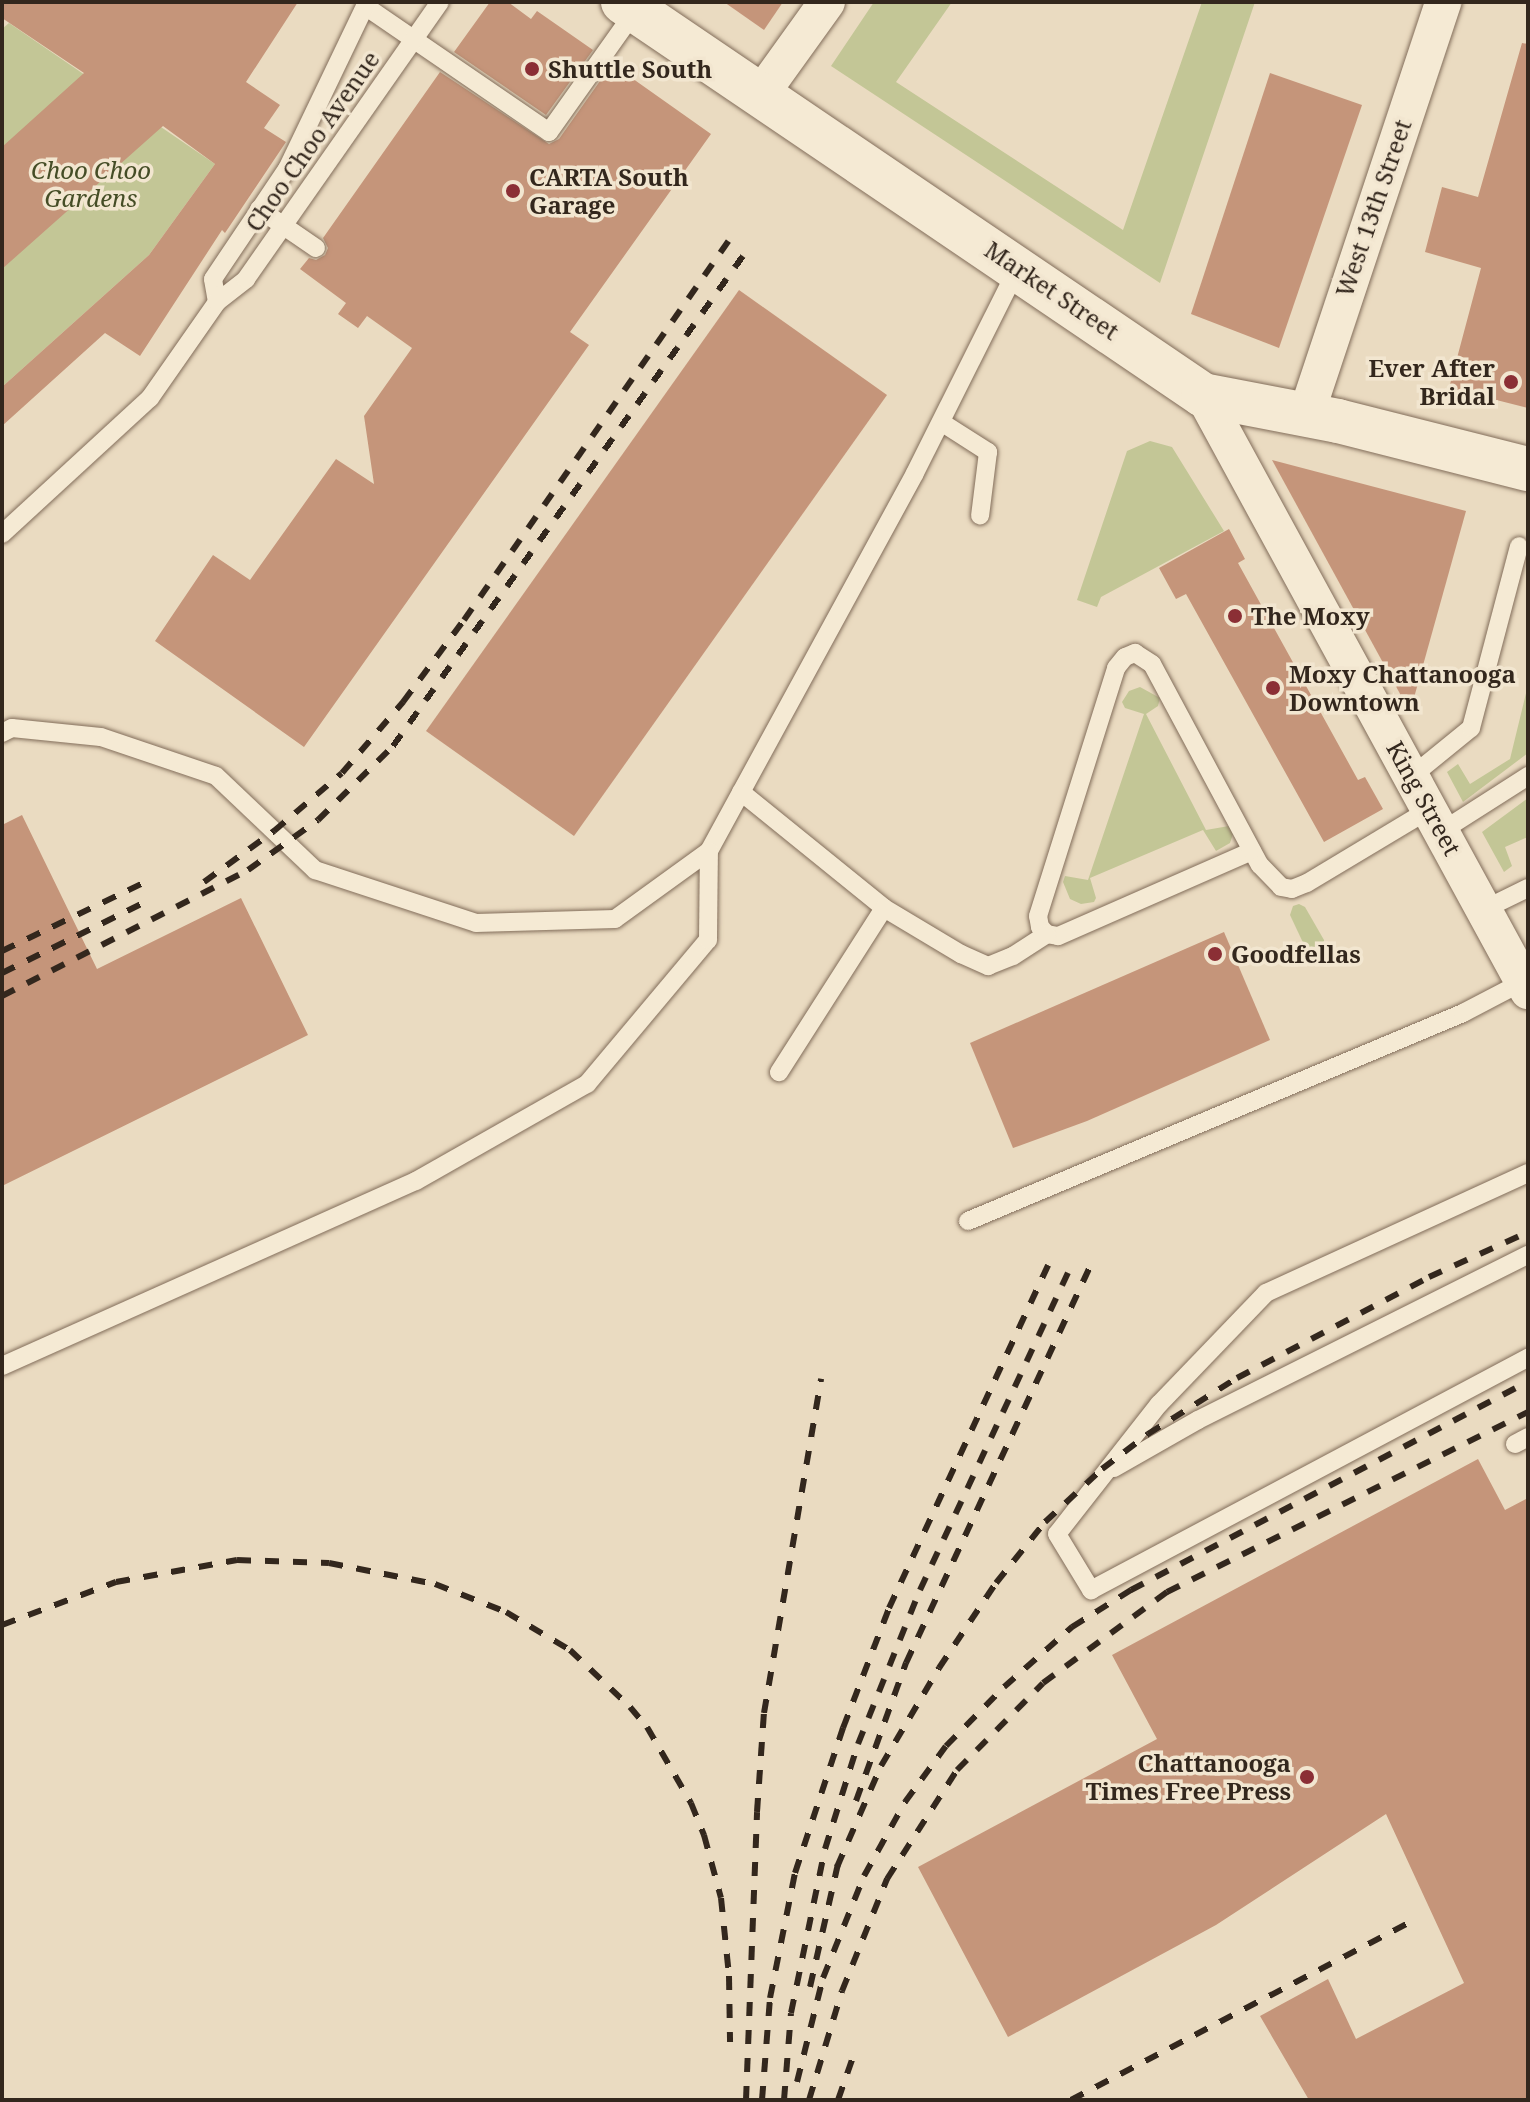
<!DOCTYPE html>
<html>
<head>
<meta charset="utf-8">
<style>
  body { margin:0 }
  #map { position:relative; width:1530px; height:2102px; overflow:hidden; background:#eadbc1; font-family:"Noto Serif",serif }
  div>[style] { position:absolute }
  .green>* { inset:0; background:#c3c696 }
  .building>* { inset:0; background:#c5957a }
  .roads { filter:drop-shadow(0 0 2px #826d5a) drop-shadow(0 0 2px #826d5a) }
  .service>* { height:18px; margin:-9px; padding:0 9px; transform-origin:9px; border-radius:9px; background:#f5ead4 }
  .minor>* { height:36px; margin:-18px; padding:0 18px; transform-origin:18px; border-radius:18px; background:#f5ead4 }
  .secondary>* { height:44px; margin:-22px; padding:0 22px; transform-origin:22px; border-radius:22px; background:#f5ead4 }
  .rail>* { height:6px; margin-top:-3px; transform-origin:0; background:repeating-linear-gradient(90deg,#33271d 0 14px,transparent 0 28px) }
  .dots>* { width:22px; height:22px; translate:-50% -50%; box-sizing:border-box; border:4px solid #f2e6d0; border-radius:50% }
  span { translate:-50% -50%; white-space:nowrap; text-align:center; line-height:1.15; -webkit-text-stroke:7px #f2e6d0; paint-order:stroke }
  .poi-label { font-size:24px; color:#33271d; font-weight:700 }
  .left { translate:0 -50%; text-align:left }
  .right { translate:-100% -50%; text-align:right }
  .street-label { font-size:24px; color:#33271d }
  .park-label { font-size:24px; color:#454d26; font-style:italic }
  .frame { position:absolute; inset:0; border:4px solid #33271d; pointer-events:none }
</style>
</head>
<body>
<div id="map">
  <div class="green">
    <div style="clip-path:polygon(874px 2px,952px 2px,896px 82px,1123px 230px,1202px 2px,1255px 2px,1160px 283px,831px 66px)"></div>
    <div style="clip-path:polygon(9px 23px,215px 164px,149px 255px,2px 387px,2px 29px)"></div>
    <div style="clip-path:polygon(1150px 441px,1172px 447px,1224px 531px,1101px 597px,1097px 607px,1077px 600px,1127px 451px)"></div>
    <div style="clip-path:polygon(1528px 685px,1528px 753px,1463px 802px,1447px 772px,1458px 764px,1470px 784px,1510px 759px)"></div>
    <div style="clip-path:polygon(1140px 687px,1160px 698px,1158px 706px,1146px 714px,1206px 830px,1229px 826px,1233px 834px,1230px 843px,1216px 851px,1203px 830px,1090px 878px,1096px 898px,1094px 902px,1081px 904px,1070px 899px,1063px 882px,1065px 876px,1088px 880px,1144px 714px,1125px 708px,1122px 702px,1129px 691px)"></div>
    <div style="clip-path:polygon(1528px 798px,1528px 837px,1505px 847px,1512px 866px,1504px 872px,1482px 832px)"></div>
    <div style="clip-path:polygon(1299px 904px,1305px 907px,1324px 940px,1324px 947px,1317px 950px,1306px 949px,1290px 915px,1293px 906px)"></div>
  </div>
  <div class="building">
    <div style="clip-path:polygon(2px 2px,298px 2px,246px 82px,280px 105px,264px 128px,286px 142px,225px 233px,222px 230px,140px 356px,105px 333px,2px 426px,2px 387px,149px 255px,215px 164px,163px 126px,2px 269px,2px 147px,84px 73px,2px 18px)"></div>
    <div style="clip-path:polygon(490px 2px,508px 2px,531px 19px,537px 11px,593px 50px,546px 115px,454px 52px)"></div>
    <div style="clip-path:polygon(724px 2px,783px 2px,764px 30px)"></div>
    <div style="clip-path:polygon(1522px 43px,1528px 44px,1528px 408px,1449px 388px,1481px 268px,1425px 252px,1442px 187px,1478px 197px)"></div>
    <div style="clip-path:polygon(612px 64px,711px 134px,570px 332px,589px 345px,304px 747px,155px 641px,213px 555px,250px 580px,336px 459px,374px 484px,364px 416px,412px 348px,367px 316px,358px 328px,338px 314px,346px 303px,300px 269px,309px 258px,316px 260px,325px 255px,328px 248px,323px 238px,440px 72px,549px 144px,559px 139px)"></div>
    <div style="clip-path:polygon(1270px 73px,1362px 105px,1279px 348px,1191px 314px)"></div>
    <div style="clip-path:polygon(739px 290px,887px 395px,574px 836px,426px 731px)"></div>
    <div style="clip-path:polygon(1272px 460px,1466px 511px,1410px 712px)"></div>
    <div style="clip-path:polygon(1229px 529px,1245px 559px,1238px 563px,1358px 780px,1365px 777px,1383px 809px,1324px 842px,1186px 594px,1176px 599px,1159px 568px)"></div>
    <div style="clip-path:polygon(22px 815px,97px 969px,241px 898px,308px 1035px,2px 1186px,2px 825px)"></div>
    <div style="clip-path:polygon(1224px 932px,1270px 1040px,1087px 1121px,1013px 1148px,970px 1043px)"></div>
    <div style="clip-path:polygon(1478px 1459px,1505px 1510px,1528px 1498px,1528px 2100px,1309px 2100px,1260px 2016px,1328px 1979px,1356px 2039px,1464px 1983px,1386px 1814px,1216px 1925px,1008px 2037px,918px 1867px,1157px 1739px,1112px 1655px)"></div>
  </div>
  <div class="roads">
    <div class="service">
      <div style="left:365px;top:6px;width:223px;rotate:34.4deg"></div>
      <div style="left:549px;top:132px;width:148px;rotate:-54.6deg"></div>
      <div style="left:259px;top:209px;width:69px;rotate:34.4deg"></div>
      <div style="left:217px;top:302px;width:23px;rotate:-100deg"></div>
      <div style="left:213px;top:279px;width:133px;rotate:-56.1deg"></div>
      <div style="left:287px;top:169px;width:185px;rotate:-64.4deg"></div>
      <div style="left:941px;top:422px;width:56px;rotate:32.6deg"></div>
      <div style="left:988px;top:452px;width:64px;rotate:97.1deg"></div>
      <div style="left:2px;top:534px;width:201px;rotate:-42.6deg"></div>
      <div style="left:150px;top:398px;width:117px;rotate:-55.1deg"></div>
      <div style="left:217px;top:302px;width:37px;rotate:-38deg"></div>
      <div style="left:246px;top:279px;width:338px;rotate:-55deg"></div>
      <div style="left:2px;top:733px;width:11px;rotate:-27deg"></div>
      <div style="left:12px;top:728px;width:89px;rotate:5.8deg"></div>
      <div style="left:101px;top:737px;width:121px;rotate:18.7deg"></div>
      <div style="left:216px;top:776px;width:137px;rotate:43.5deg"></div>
      <div style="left:315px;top:870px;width:169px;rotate:18.2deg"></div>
      <div style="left:476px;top:923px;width:139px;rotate:-1.6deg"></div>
      <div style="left:615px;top:919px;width:116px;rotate:-35.9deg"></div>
      <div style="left:709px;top:851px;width:430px;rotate:-61.4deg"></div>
      <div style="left:915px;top:473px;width:228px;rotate:-63.4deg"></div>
      <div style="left:1412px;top:776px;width:76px;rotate:-39.1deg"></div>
      <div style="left:1471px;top:728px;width:188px;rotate:-75.2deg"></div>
      <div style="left:741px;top:792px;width:184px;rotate:39deg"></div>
      <div style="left:884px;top:908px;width:195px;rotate:122.6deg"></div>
      <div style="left:1442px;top:831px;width:102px;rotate:-32.6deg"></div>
      <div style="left:1252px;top:851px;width:212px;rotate:156.3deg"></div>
      <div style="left:1058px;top:936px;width:11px;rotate:-170deg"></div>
      <div style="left:1047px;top:934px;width:10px;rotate:-135deg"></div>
      <div style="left:1040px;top:927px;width:11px;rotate:-100deg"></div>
      <div style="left:1038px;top:916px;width:260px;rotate:-72.5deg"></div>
      <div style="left:1116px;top:668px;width:14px;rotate:-51deg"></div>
      <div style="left:1125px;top:657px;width:11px;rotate:-22deg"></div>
      <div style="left:1135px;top:653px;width:20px;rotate:33deg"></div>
      <div style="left:1152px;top:664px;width:228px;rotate:61.8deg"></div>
      <div style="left:1260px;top:865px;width:30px;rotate:46deg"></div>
      <div style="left:1281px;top:887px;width:11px;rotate:10deg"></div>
      <div style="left:1292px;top:889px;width:16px;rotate:-22deg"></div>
      <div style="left:1307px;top:883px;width:144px;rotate:-31deg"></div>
      <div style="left:884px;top:908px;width:90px;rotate:30.9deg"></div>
      <div style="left:961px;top:954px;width:30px;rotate:24deg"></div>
      <div style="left:988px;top:966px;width:27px;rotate:-22deg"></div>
      <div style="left:1013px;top:956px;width:40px;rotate:-32.9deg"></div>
      <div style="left:1485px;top:909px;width:48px;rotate:-26deg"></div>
      <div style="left:1528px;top:1173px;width:288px;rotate:155.4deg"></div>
      <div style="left:1266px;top:1293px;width:154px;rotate:133.9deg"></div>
      <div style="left:1159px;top:1404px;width:165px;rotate:128.1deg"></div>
      <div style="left:1057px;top:1534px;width:66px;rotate:58.7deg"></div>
      <div style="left:1091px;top:1590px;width:495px;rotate:-28deg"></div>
      <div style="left:968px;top:1221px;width:537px;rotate:-22.79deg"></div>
      <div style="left:1463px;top:1013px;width:71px;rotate:-27.6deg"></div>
      <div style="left:2px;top:1366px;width:453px;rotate:-24.1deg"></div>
      <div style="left:416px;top:1181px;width:197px;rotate:-29.6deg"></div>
      <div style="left:587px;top:1084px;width:188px;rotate:-50deg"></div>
      <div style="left:708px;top:940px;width:89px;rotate:-89.4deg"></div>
      <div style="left:1515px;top:1444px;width:15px;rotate:-28deg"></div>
      <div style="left:1114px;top:1468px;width:97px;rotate:-29.7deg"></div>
      <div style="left:1198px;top:1420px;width:369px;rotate:-26.6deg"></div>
    </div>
    <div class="minor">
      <div style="left:761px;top:94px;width:113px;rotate:-54.3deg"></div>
      <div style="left:1203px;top:395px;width:679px;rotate:61.4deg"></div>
      <div style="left:1306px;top:415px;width:435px;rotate:-71.6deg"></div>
    </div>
    <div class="secondary">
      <div style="left:623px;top:2px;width:701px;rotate:34.12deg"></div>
      <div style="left:1203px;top:395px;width:137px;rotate:10.9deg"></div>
      <div style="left:1338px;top:421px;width:196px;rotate:14.2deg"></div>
    </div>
  </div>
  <div class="rail">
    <div style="left:204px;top:882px;width:87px;rotate:-36.1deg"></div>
    <div style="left:274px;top:831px;width:89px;rotate:-40.5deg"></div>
    <div style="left:342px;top:773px;width:94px;rotate:-49.3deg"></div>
    <div style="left:403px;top:702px;width:102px;rotate:-53.4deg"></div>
    <div style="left:464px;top:620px;width:468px;rotate:-55.1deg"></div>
    <div style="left:2px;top:951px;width:157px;rotate:-25.7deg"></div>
    <div style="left:2px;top:973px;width:166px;rotate:-26.4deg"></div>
    <div style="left:2px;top:996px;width:276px;rotate:-27.1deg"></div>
    <div style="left:248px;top:870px;width:86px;rotate:-35.5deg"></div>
    <div style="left:318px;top:820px;width:105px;rotate:-44.6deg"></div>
    <div style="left:393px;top:746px;width:614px;rotate:-54.47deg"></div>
    <div style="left:2px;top:1625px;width:122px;rotate:-20.7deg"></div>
    <div style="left:116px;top:1582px;width:123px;rotate:-10.3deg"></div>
    <div style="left:237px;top:1560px;width:92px;rotate:1.9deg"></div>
    <div style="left:329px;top:1563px;width:108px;rotate:11.2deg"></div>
    <div style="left:435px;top:1584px;width:76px;rotate:21.5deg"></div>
    <div style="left:506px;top:1612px;width:74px;rotate:30.7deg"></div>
    <div style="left:570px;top:1650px;width:83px;rotate:43.5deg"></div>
    <div style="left:630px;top:1707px;width:26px;rotate:50deg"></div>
    <div style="left:647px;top:1727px;width:88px;rotate:59.9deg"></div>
    <div style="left:691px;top:1803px;width:35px;rotate:68deg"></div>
    <div style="left:704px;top:1835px;width:65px;rotate:74.9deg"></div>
    <div style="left:721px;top:1898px;width:78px;rotate:84.1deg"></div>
    <div style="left:729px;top:1976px;width:66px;rotate:89.1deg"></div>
    <div style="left:856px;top:1801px;width:147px;rotate:-70.1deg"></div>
    <div style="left:906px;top:1663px;width:437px;rotate:-65.1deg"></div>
    <div style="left:837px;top:1867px;width:110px;rotate:-66.5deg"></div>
    <div style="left:881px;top:1766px;width:114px;rotate:-59.4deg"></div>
    <div style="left:939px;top:1668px;width:102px;rotate:-56.2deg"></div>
    <div style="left:996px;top:1583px;width:78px;rotate:-51.2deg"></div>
    <div style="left:1045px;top:1522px;width:78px;rotate:-42.9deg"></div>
    <div style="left:1102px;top:1469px;width:58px;rotate:-37.3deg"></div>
    <div style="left:1148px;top:1434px;width:105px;rotate:-32.2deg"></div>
    <div style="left:1237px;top:1378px;width:217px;rotate:-27.7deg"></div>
    <div style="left:1429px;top:1277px;width:109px;rotate:-24.4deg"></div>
    <div style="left:810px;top:1987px;width:131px;rotate:-77.2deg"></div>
    <div style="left:797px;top:2082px;width:107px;rotate:-76deg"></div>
    <div style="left:823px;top:1978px;width:110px;rotate:-68.1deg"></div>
    <div style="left:864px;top:1876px;width:85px;rotate:-61deg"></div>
    <div style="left:905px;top:1802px;width:69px;rotate:-53.8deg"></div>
    <div style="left:946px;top:1746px;width:83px;rotate:-45.5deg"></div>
    <div style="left:1004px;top:1687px;width:91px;rotate:-41.4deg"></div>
    <div style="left:1072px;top:1627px;width:70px;rotate:-32.1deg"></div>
    <div style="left:1131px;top:1590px;width:448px;rotate:-27.7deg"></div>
    <div style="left:746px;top:2100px;width:288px;rotate:-87.8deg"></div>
    <div style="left:757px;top:1812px;width:99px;rotate:-86deg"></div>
    <div style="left:764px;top:1713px;width:339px;rotate:-80.3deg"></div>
    <div style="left:762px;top:2100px;width:102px;rotate:-85.5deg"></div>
    <div style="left:770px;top:1998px;width:127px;rotate:-78.7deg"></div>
    <div style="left:795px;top:1873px;width:153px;rotate:-71.7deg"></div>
    <div style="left:843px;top:1728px;width:129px;rotate:-69deg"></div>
    <div style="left:889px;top:1608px;width:378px;rotate:-65.1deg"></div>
    <div style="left:784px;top:2100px;width:87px;rotate:-85.4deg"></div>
    <div style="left:791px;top:2013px;width:167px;rotate:-78.3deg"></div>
    <div style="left:825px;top:1849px;width:110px;rotate:-72.6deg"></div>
    <div style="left:858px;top:1744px;width:166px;rotate:-68.1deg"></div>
    <div style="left:920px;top:1590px;width:362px;rotate:-65deg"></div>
    <div style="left:809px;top:2100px;width:114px;rotate:-73.2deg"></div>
    <div style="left:842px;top:1991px;width:121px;rotate:-68.1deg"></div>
    <div style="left:887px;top:1879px;width:130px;rotate:-57.3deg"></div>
    <div style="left:957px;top:1770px;width:122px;rotate:-45.3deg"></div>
    <div style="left:1043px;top:1683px;width:154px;rotate:-36.3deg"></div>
    <div style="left:1167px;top:1592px;width:403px;rotate:-26.5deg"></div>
    <div style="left:838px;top:2100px;width:49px;rotate:-70.8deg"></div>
    <div style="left:1071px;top:2100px;width:385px;rotate:-27.7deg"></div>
  </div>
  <div class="dots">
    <div style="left:532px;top:69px;background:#8b2f35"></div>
    <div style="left:513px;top:191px;background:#8b2f35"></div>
    <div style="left:1511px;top:382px;background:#8b2f35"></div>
    <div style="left:1235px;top:616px;background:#8b2f35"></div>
    <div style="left:1273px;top:688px;background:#8b2f35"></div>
    <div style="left:1215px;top:954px;background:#8b2f35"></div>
    <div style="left:1307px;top:1777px;background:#8b2f35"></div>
  </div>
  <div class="poi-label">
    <span class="left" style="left:548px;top:69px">Shuttle South</span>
    <span class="left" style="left:529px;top:191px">CARTA South<br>Garage</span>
    <span class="right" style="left:1495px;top:382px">Ever After<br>Bridal</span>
    <span class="left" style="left:1251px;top:616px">The Moxy</span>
    <span class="left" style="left:1289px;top:688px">Moxy Chattanooga<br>Downtown</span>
    <span class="left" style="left:1231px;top:954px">Goodfellas</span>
    <span class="right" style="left:1291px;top:1777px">Chattanooga<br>Times Free Press</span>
  </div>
  <div class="street-label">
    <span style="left:312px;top:141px;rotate:-55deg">Choo Choo Avenue</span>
    <span style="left:1373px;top:208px;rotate:-71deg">West 13th Street</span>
    <span style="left:1052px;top:290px;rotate:34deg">Market Street</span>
    <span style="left:1424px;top:798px;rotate:61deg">King Street</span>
  </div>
  <div class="park-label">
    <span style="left:91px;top:184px">Choo Choo<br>Gardens</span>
  </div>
  <div class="frame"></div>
</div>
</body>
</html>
